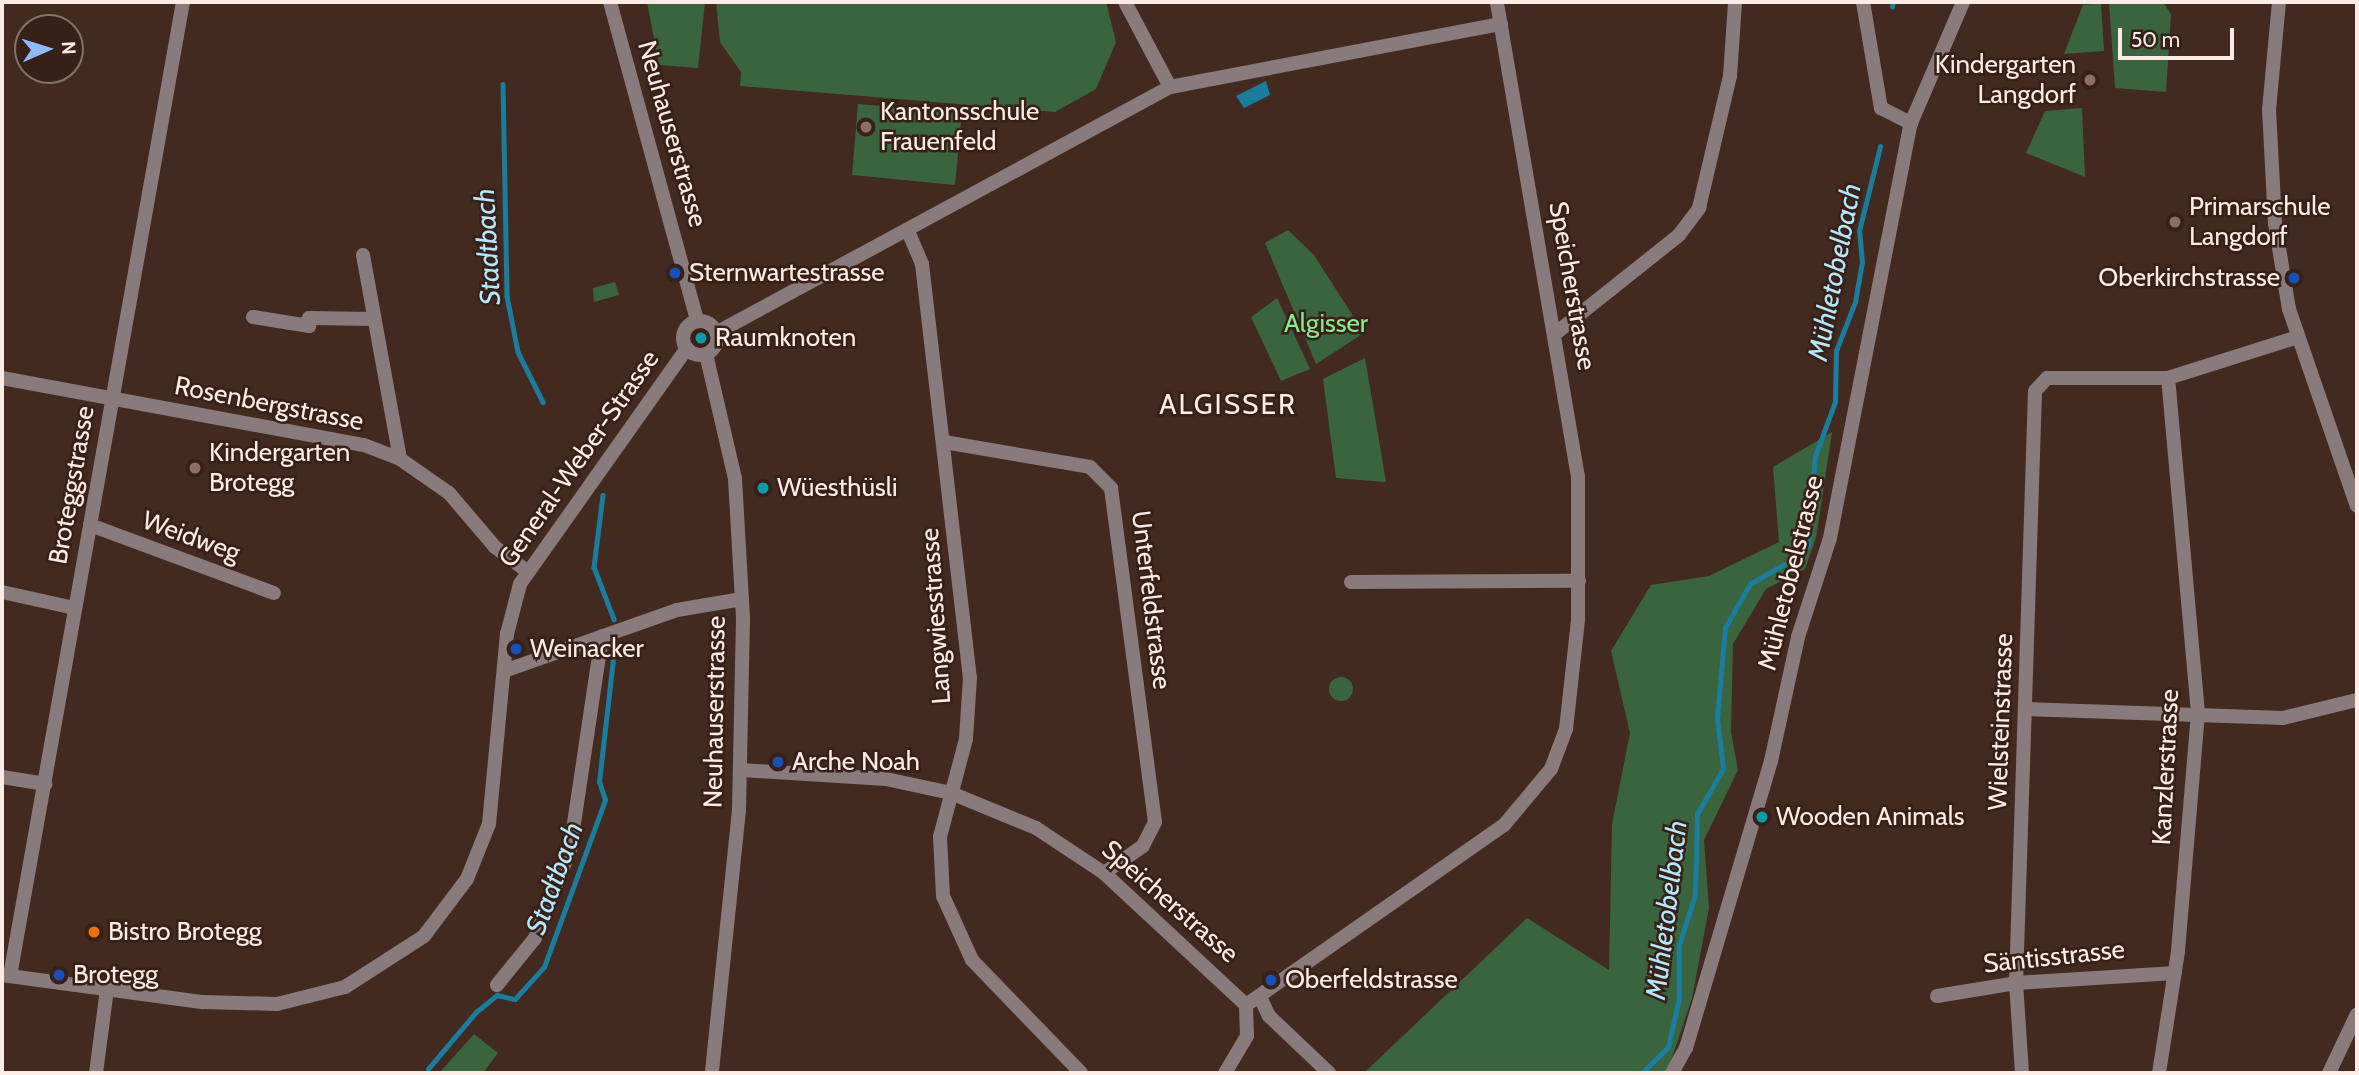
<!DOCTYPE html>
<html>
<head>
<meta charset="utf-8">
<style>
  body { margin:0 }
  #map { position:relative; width:2359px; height:1075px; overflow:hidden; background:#422a21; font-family:Cabin,sans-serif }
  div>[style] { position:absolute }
  .green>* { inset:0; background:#3a643e }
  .round { border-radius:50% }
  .water>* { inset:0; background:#1a7d9e }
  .stream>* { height:4.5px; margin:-2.25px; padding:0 2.25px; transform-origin:2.25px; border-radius:2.25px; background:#1a7d9e }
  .minor>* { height:14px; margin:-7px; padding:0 7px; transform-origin:7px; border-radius:7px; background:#897a7c }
  .minor>.ring { margin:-7px; padding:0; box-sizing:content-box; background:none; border:14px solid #897a7c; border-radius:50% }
  .dots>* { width:19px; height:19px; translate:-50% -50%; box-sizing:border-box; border:4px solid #372017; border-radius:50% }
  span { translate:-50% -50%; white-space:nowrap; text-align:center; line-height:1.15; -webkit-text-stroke:5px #372017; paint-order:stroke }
  .poi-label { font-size:26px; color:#fdece6 }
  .right { translate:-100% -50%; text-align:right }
  .left { translate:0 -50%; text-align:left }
  .street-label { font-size:26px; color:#fdece6 }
  .park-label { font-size:26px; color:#88ea91 }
  .water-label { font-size:28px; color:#b4e8fe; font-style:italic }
  .neighbourhood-label { font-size:28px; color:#fdece6; letter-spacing:2px }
  .frame { position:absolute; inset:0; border:4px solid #fdece6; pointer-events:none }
  .north { position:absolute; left:14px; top:14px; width:70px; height:70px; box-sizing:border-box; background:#372017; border:2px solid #86726a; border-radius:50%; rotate:87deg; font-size:19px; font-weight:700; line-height:28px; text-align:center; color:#fdece6 }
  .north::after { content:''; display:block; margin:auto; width:24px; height:32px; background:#8eb9fc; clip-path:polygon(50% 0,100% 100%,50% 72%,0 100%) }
  .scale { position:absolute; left:2118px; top:28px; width:116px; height:32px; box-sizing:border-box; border:4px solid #fdece6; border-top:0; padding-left:9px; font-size:21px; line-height:24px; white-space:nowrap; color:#fdece6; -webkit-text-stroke:5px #372017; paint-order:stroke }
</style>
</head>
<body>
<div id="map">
  <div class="green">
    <div style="clip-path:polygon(647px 2px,705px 2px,698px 68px,659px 65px)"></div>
    <div style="clip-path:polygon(716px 2px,1106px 2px,1116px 42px,1096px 89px,1055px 112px,740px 86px,741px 72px,720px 42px)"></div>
    <div style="clip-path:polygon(2109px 2px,2163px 2px,2171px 14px,2166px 92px,2115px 88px)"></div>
    <div style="clip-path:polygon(2101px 3px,2104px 51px,2064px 54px,2083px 5px)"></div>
    <div style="clip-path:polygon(858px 104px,962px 113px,955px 185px,852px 175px)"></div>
    <div style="clip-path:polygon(2082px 108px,2085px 177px,2026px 153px,2045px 111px)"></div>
    <div style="clip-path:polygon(1288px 230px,1314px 255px,1364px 333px,1316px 364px,1265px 243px)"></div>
    <div style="clip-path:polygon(615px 282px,619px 295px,594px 302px,593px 288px)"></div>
    <div style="clip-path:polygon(1277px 298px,1310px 369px,1281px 381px,1251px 317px)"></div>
    <div style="clip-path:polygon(1365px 358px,1386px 482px,1336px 478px,1323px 379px)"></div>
    <div style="clip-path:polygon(1832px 432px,1816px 538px,1805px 569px,1766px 589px,1733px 644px,1731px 732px,1738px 770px,1704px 840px,1709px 908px,1692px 998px,1667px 1073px,1364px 1073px,1527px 918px,1609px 970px,1612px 824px,1630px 733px,1611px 651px,1651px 585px,1709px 576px,1779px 542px,1773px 467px)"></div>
    <div class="round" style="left:1329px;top:677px;width:24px;height:24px"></div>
    <div style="clip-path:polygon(474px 1034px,498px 1053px,483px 1073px,439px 1073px)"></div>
  </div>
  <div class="water">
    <div style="clip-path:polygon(1266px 81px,1270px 95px,1244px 108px,1236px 96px)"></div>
  </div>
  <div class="stream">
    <div style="left:1892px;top:7px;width:5px;rotate:-79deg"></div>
    <div style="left:503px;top:84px;width:212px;rotate:88.9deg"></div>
    <div style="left:507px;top:296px;width:57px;rotate:78.9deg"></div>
    <div style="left:518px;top:352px;width:56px;rotate:63.4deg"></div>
    <div style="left:603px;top:495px;width:73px;rotate:97.1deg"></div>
    <div style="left:594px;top:567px;width:56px;rotate:69deg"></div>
    <div style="left:1793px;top:561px;width:22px;rotate:-47deg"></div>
    <div style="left:1808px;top:545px;width:89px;rotate:-85.5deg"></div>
    <div style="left:1815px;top:456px;width:58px;rotate:-69.7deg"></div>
    <div style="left:1835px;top:402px;width:51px;rotate:-88.9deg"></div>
    <div style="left:1836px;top:351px;width:53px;rotate:-68.8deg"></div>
    <div style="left:1855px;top:302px;width:40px;rotate:-80deg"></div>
    <div style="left:1862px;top:263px;width:32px;rotate:-95deg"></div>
    <div style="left:1859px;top:231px;width:87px;rotate:-76deg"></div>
    <div style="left:428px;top:1069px;width:75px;rotate:-49.9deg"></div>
    <div style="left:476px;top:1012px;width:27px;rotate:-39deg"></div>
    <div style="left:497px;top:995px;width:18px;rotate:13deg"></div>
    <div style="left:515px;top:999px;width:43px;rotate:-47.8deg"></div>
    <div style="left:544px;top:967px;width:178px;rotate:-69.9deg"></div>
    <div style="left:605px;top:800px;width:19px;rotate:-108deg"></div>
    <div style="left:599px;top:782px;width:141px;rotate:-83.5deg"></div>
    <div style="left:1642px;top:1073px;width:37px;rotate:-45deg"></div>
    <div style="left:1668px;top:1047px;width:50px;rotate:-77.3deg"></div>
    <div style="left:1679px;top:998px;width:53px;rotate:-90deg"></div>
    <div style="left:1679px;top:945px;width:52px;rotate:-72.3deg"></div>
    <div style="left:1695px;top:895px;width:81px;rotate:-88.6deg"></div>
    <div style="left:1697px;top:814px;width:52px;rotate:-60deg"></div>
    <div style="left:1723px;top:769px;width:51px;rotate:-96.7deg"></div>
    <div style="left:1717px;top:718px;width:90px;rotate:-84.9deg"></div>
    <div style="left:1725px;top:628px;width:51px;rotate:-60.4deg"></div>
    <div style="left:1750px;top:584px;width:39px;rotate:-30deg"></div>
  </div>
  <div class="minor">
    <div style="left:610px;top:2px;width:331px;rotate:74.7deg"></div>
    <div style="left:1125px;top:2px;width:96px;rotate:62.1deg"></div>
    <div style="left:1863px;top:2px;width:108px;rotate:80.4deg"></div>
    <div style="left:1881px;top:108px;width:34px;rotate:27deg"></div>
    <div style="left:2279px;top:2px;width:107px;rotate:95.3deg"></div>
    <div style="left:2269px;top:109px;width:114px;rotate:87deg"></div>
    <div style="left:2275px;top:223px;width:87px;rotate:80.8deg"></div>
    <div style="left:2289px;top:309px;width:208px;rotate:71deg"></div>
    <div style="left:908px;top:231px;width:36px;rotate:67deg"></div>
    <div style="left:922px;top:264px;width:417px;rotate:83.4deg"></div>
    <div style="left:970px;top:678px;width:61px;rotate:93.8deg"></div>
    <div style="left:966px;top:739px;width:101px;rotate:104.9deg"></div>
    <div style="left:940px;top:837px;width:59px;rotate:87.1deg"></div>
    <div style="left:943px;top:896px;width:70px;rotate:65.6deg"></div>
    <div style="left:972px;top:960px;width:157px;rotate:46deg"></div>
    <div style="left:363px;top:255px;width:207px;rotate:79.7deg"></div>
    <div style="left:253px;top:317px;width:57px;rotate:9.1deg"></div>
    <div style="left:309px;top:326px;width:8px;rotate:-90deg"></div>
    <div style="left:309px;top:318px;width:64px;rotate:0.9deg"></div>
    <div class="ring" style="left:683px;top:321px;width:20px;height:20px"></div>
    <div style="left:716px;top:333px;width:516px;rotate:-28.45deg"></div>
    <div style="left:1170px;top:87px;width:337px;rotate:-10.8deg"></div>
    <div style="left:1556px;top:333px;width:157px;rotate:-38.5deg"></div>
    <div style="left:1679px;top:235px;width:34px;rotate:-53deg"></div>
    <div style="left:1699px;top:208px;width:136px;rotate:-76.8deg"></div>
    <div style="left:1730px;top:76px;width:74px;rotate:-86.1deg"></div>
    <div style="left:706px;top:354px;width:128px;rotate:76.9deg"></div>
    <div style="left:735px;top:479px;width:140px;rotate:86.7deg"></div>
    <div style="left:743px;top:619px;width:191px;rotate:91.2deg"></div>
    <div style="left:739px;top:810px;width:264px;rotate:95.9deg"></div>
    <div style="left:2px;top:378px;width:368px;rotate:10.5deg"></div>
    <div style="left:364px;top:445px;width:39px;rotate:21deg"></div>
    <div style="left:400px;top:459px;width:60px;rotate:34.8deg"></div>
    <div style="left:449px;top:493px;width:71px;rotate:49.6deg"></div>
    <div style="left:495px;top:547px;width:39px;rotate:37deg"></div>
    <div style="left:944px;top:442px;width:148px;rotate:9.7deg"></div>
    <div style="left:1090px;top:467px;width:30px;rotate:45deg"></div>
    <div style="left:1111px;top:488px;width:337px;rotate:82.5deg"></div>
    <div style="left:1155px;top:822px;width:27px;rotate:117deg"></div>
    <div style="left:1143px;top:846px;width:47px;rotate:145.3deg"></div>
    <div style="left:90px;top:525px;width:196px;rotate:20.3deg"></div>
    <div style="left:1351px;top:582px;width:228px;rotate:-0.3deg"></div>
    <div style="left:2px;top:592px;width:74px;rotate:12.5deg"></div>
    <div style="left:504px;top:671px;width:183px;rotate:-19.4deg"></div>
    <div style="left:677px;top:610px;width:66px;rotate:-9.6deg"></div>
    <div style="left:2026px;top:709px;width:257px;rotate:2deg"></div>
    <div style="left:2283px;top:718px;width:76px;rotate:-13.7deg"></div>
    <div style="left:741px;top:770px;width:145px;rotate:3.6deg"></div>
    <div style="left:886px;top:779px;width:66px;rotate:12.2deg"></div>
    <div style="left:951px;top:793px;width:92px;rotate:22.4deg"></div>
    <div style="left:1036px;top:828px;width:82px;rotate:33.5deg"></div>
    <div style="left:1104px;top:873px;width:194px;rotate:42.9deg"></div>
    <div style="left:2px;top:777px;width:44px;rotate:9.2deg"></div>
    <div style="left:2px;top:975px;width:203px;rotate:7.7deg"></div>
    <div style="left:203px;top:1002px;width:74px;rotate:1.5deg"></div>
    <div style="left:277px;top:1004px;width:70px;rotate:-14deg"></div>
    <div style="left:345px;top:987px;width:94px;rotate:-32.8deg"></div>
    <div style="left:424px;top:936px;width:71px;rotate:-53deg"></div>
    <div style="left:467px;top:879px;width:59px;rotate:-68.2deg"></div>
    <div style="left:489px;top:824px;width:191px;rotate:-84.6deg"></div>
    <div style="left:507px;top:634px;width:52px;rotate:-75.4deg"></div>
    <div style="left:520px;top:584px;width:289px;rotate:-54.7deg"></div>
    <div style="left:10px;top:976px;width:989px;rotate:-79.93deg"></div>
    <div style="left:497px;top:985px;width:60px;rotate:-51deg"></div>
    <div style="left:535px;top:938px;width:95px;rotate:-68.3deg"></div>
    <div style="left:570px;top:850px;width:216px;rotate:-81.5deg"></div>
    <div style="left:1937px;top:996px;width:80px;rotate:-9.3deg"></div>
    <div style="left:2016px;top:983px;width:159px;rotate:-3.6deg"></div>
    <div style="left:1261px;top:999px;width:19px;rotate:65deg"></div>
    <div style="left:1269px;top:1016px;width:83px;rotate:43.5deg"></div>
    <div style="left:1246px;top:1005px;width:315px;rotate:-34.9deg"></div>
    <div style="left:1504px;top:825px;width:73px;rotate:-50deg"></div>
    <div style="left:1551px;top:769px;width:43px;rotate:-69.4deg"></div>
    <div style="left:1566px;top:729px;width:110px;rotate:-83.7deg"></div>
    <div style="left:1578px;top:620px;width:143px;rotate:-90deg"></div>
    <div style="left:1578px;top:477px;width:482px;rotate:-99.7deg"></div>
    <div style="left:96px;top:1073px;width:84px;rotate:-82.5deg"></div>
    <div style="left:1225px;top:1073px;width:43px;rotate:-59.3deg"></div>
    <div style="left:1247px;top:1036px;width:31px;rotate:-92deg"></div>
    <div style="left:1672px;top:1073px;width:29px;rotate:-61deg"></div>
    <div style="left:1686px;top:1048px;width:299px;rotate:-73.5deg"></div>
    <div style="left:1771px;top:761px;width:127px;rotate:-77.7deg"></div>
    <div style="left:1798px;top:637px;width:104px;rotate:-72.1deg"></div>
    <div style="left:1830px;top:538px;width:423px;rotate:-79deg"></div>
    <div style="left:1911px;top:123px;width:132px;rotate:-66.7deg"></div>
    <div style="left:2022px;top:1073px;width:90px;rotate:-93.8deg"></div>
    <div style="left:2016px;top:983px;width:592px;rotate:-88.16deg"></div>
    <div style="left:2035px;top:391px;width:18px;rotate:-47deg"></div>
    <div style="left:2047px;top:378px;width:121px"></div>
    <div style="left:2168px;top:378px;width:136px;rotate:-17.5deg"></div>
    <div style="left:2159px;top:1073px;width:123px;rotate:-81.1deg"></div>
    <div style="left:2178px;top:951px;width:239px;rotate:-85.2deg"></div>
    <div style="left:2198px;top:713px;width:336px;rotate:-95.1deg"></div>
    <div style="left:2329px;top:1073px;width:65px;rotate:-64.6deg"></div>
  </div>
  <div class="dots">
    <div style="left:2090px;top:80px;background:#8d6e63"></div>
    <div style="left:866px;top:127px;background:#8d6e63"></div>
    <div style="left:2175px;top:222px;background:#8d6e63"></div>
    <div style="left:675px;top:273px;background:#1a4fb4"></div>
    <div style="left:2294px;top:278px;background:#1a4fb4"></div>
    <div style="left:701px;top:338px;background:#0f9aa8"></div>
    <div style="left:195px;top:468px;background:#8d6e63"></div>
    <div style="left:763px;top:488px;background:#0f9aa8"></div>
    <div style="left:516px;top:649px;background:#1a4fb4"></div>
    <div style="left:778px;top:762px;background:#1a4fb4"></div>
    <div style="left:1762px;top:817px;background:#0f9aa8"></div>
    <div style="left:94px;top:932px;background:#e8710a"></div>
    <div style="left:59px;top:975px;background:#1a4fb4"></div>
    <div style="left:1271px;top:980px;background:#1a4fb4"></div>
  </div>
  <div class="poi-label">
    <span class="right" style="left:2076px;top:80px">Kindergarten<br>Langdorf</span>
    <span class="left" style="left:880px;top:127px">Kantonsschule<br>Frauenfeld</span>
    <span class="left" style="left:2189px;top:222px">Primarschule<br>Langdorf</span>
    <span class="left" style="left:689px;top:273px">Sternwartestrasse</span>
    <span class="right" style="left:2280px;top:278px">Oberkirchstrasse</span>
    <span class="left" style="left:715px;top:338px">Raumknoten</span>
    <span class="left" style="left:209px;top:468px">Kindergarten<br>Brotegg</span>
    <span class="left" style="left:777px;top:488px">Wüesthüsli</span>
    <span class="left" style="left:530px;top:649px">Weinacker</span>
    <span class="left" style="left:792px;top:762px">Arche Noah</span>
    <span class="left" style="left:1776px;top:817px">Wooden Animals</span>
    <span class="left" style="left:108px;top:932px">Bistro Brotegg</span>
    <span class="left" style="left:73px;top:975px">Brotegg</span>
    <span class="left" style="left:1285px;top:980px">Oberfeldstrasse</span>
  </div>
  <div class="street-label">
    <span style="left:672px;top:134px;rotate:74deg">Neuhauserstrasse</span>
    <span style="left:1572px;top:286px;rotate:80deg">Speicherstrasse</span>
    <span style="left:269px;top:404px;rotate:11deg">Rosenbergstrasse</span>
    <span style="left:579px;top:459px;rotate:-55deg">General-Weber-Strasse</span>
    <span style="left:72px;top:485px;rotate:-80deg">Broteggstrasse</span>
    <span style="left:191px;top:537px;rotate:20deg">Weidweg</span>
    <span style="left:1791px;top:573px;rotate:-76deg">Mühletobelstrasse</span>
    <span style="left:1151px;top:600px;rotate:83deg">Unterfeldstrasse</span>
    <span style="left:936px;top:616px;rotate:-94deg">Langwiesstrasse</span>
    <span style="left:715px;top:712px;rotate:-89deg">Neuhauserstrasse</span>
    <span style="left:2001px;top:722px;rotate:-88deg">Wielsteinstrasse</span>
    <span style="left:2166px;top:767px;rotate:-87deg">Kanzlerstrasse</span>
    <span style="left:1170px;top:902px;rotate:41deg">Speicherstrasse</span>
    <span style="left:2054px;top:957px;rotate:-6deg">Säntisstrasse</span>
  </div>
  <div class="park-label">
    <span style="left:1326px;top:324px">Algisser</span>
  </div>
  <div class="water-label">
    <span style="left:487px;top:247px;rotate:-93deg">Stadtbach</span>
    <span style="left:1834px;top:272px;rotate:-79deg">Mühletobelbach</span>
    <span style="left:554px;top:878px;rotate:-70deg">Stadtbach</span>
    <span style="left:1666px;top:910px;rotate:-83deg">Mühletobelbach</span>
  </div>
  <div class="neighbourhood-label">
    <span style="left:1228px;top:404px">ALGISSER</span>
  </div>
  <div class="frame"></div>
  <div class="north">N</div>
  <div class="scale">50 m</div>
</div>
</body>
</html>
